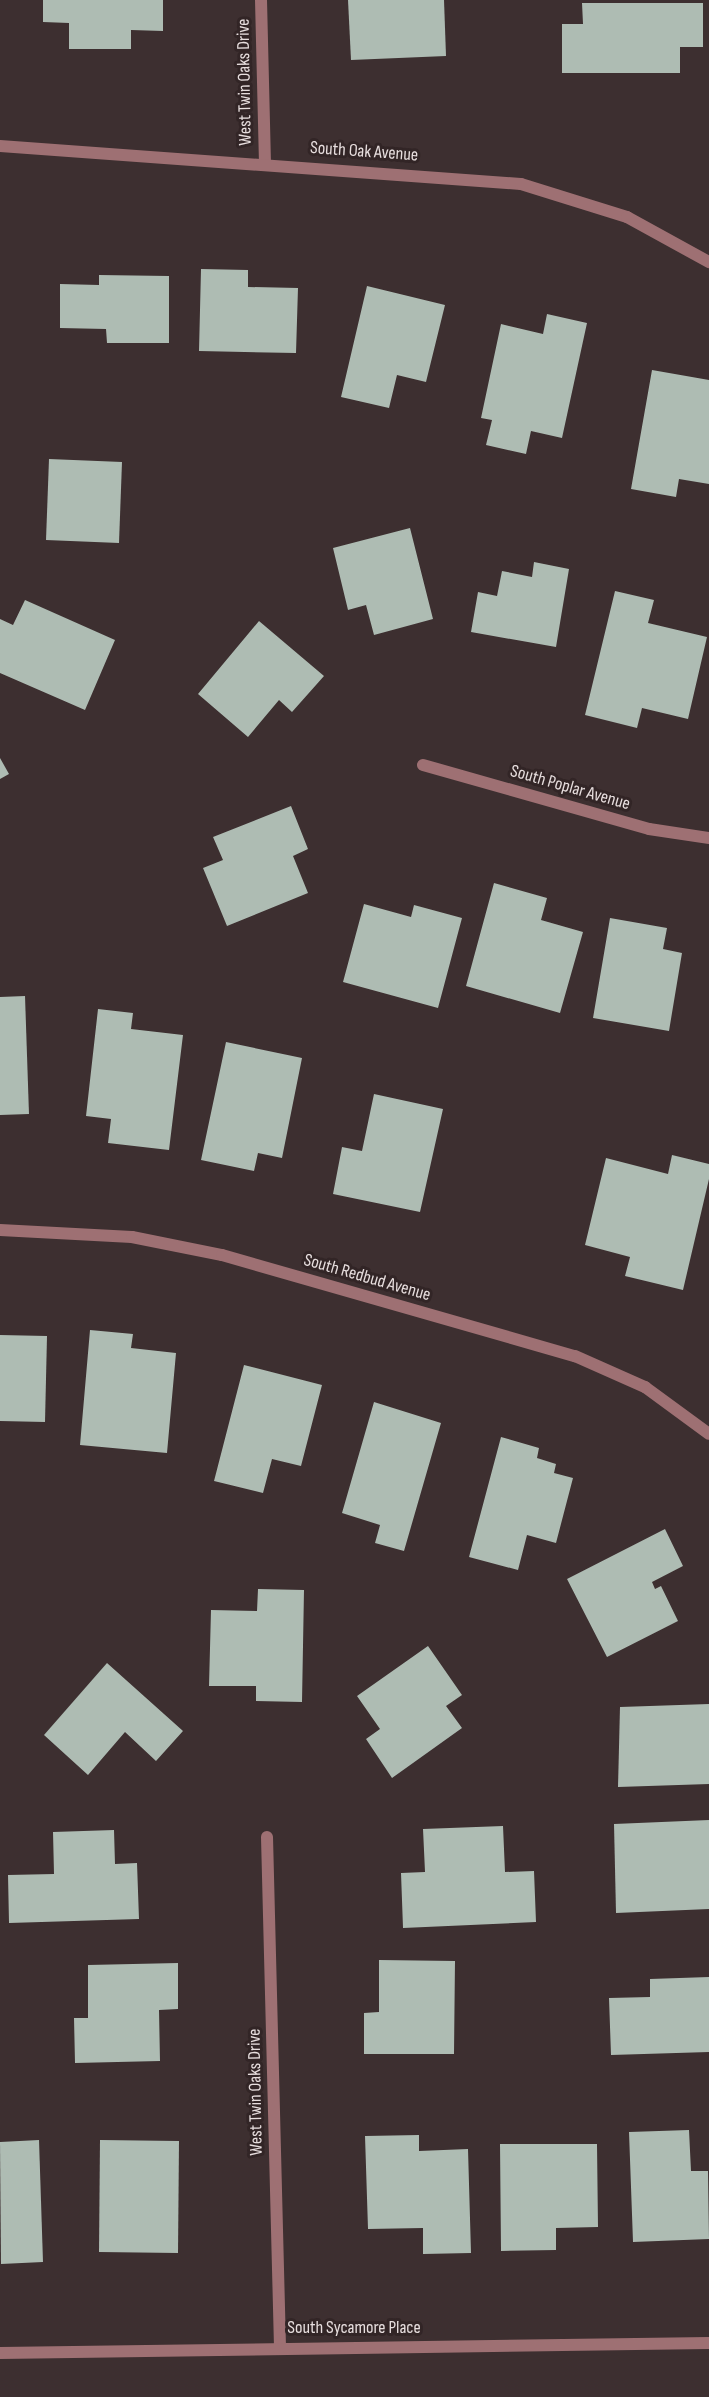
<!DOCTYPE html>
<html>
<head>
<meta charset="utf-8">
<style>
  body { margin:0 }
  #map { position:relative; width:709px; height:2397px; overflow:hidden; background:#3d2f30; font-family:"Sofia Sans Condensed",sans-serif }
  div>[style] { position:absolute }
  .building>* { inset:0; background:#aebcb3 }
  .minor>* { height:12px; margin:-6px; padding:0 6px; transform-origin:6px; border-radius:6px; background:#9e7073 }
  span { translate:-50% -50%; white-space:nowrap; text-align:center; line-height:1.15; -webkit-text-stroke:6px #322526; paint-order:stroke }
  .street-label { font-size:18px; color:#e7dede }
</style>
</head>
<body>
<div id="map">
  <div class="building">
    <div style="clip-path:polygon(43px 0,163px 0,163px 31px,131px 30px,131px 49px,69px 49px,69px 23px,43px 22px)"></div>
    <div style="clip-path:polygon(348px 0,444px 0,446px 56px,351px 60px)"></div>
    <div style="clip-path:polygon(582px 3px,703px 3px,703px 47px,680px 47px,680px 73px,562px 73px,562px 24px,583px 24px)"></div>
    <div style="clip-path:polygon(201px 269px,248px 270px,248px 287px,298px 288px,296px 353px,199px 351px)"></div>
    <div style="clip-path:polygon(99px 275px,169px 276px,169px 343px,107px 343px,106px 329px,60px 328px,60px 284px,99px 285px)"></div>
    <div style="clip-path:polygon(367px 286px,445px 305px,426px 382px,397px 375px,389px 408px,341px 397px)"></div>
    <div style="clip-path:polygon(547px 314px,587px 323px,562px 438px,531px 431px,526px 454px,486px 445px,492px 420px,481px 418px,501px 324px,543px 334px)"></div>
    <div style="clip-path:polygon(652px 370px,709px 380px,709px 484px,679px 479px,676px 497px,631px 489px)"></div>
    <div style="clip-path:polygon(49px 459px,122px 462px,119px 543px,46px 540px)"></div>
    <div style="clip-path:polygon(410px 528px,433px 619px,374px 635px,366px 605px,348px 610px,333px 548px)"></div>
    <div style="clip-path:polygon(534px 562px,569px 569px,556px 647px,471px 632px,478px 592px,497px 596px,502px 571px,532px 577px)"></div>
    <div style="clip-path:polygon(615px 591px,654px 600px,648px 623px,707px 637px,688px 719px,642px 708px,637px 728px,585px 715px)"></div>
    <div style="clip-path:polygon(25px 600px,115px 640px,85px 710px,0 673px,0 619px,13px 625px)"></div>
    <div style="clip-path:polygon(259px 621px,324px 676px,292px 712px,279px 700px,248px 737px,198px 694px)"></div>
    <div style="clip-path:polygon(0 758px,9px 774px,0 779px)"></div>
    <div style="clip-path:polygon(291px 806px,308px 849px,293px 856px,308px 893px,227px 926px,203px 868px,223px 860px,213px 837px)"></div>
    <div style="clip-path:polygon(494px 883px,547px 898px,541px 920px,583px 932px,560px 1013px,466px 986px)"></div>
    <div style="clip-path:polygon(364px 904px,411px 917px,414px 905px,462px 918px,438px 1008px,343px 982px)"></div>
    <div style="clip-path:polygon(610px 918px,667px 928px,663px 949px,682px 953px,669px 1031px,593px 1018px)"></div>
    <div style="clip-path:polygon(25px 996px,29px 1114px,0 1115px,0 997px)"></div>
    <div style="clip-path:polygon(98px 1009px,133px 1013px,131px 1029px,183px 1035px,169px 1150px,108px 1143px,111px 1119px,86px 1116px)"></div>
    <div style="clip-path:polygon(226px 1042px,302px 1058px,282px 1158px,258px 1153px,254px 1171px,201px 1160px)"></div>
    <div style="clip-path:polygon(374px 1094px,443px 1109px,420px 1212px,333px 1194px,342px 1147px,362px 1151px)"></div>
    <div style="clip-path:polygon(672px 1155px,709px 1164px,709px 1179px,683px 1290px,625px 1276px,630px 1257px,585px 1245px,606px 1158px,668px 1174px)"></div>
    <div style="clip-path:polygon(90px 1330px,133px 1334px,131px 1348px,176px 1353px,167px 1453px,80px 1445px)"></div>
    <div style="clip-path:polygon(0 1335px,47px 1336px,45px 1422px,0 1421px)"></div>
    <div style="clip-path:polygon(244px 1365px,322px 1385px,301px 1466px,272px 1459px,263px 1493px,214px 1481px)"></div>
    <div style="clip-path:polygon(374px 1402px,441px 1423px,404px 1551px,375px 1543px,380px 1525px,342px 1513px)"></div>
    <div style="clip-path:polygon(501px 1437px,539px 1448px,537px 1458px,556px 1464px,554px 1473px,573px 1478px,556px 1543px,527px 1535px,518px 1570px,469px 1557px)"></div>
    <div style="clip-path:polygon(665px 1529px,683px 1566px,652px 1582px,655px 1589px,661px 1586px,678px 1621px,607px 1657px,567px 1579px)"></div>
    <div style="clip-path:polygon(258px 1589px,304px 1590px,302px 1702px,256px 1701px,256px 1686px,209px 1686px,211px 1610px,257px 1611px)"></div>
    <div style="clip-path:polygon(428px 1646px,462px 1695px,446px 1706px,462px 1728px,392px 1778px,366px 1739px,380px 1729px,357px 1696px)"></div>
    <div style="clip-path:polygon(107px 1663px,183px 1731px,156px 1761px,125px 1732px,88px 1775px,44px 1735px)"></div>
    <div style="clip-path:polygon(709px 1704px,709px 1784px,618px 1787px,620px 1707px)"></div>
    <div style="clip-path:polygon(709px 1820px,709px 1909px,616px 1913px,614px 1824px)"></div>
    <div style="clip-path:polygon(503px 1826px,505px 1872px,534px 1871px,536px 1922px,403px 1928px,401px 1873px,425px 1872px,423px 1829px)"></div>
    <div style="clip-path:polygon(114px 1830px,115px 1864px,137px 1863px,139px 1919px,9px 1923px,8px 1875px,54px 1874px,53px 1832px)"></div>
    <div style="clip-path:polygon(379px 1960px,455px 1961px,454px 2054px,364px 2054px,364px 2013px,379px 2012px)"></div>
    <div style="clip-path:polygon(178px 1963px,178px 2009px,159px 2010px,160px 2061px,75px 2063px,74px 2018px,88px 2018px,88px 1965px)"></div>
    <div style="clip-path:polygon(709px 1977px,709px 2052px,611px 2055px,609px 1998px,650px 1997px,650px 1979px)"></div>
    <div style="clip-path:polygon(689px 2130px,691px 2171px,708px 2171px,709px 2239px,633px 2242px,629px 2132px)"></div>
    <div style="clip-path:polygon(419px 2135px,419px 2151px,468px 2149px,471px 2253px,423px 2254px,423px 2228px,368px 2229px,365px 2136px)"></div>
    <div style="clip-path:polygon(39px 2140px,43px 2262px,1px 2264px,0 2142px)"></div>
    <div style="clip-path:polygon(100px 2140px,179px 2141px,178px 2253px,99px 2252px)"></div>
    <div style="clip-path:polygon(500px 2144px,597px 2144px,598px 2227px,556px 2228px,556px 2250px,501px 2251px)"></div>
  </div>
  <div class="minor">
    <div style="left:261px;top:0;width:163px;rotate:88.6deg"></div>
    <div style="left:0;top:146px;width:522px;rotate:4.17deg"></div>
    <div style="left:521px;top:184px;width:111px;rotate:17.3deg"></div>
    <div style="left:627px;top:217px;width:94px;rotate:28.8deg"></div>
    <div style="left:423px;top:765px;width:235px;rotate:15.8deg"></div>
    <div style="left:649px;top:829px;width:61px;rotate:8.5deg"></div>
    <div style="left:0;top:1230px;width:132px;rotate:3deg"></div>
    <div style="left:132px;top:1237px;width:92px;rotate:11.3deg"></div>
    <div style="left:222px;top:1255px;width:367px;rotate:16deg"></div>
    <div style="left:575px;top:1356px;width:77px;rotate:23.9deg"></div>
    <div style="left:645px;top:1387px;width:79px;rotate:36.3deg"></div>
    <div style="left:267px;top:1837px;width:510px;rotate:88.54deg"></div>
    <div style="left:0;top:2353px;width:709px;rotate:-0.81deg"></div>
  </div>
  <div class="street-label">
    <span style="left:245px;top:82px;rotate:-91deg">West Twin Oaks Drive</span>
    <span style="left:364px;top:152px;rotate:4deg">South Oak Avenue</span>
    <span style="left:570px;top:788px;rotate:16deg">South Poplar Avenue</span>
    <span style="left:367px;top:1278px;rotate:16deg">South Redbud Avenue</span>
    <span style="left:256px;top:2092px;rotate:-91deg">West Twin Oaks Drive</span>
    <span style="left:354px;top:2328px">South Sycamore Place</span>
  </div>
</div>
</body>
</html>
